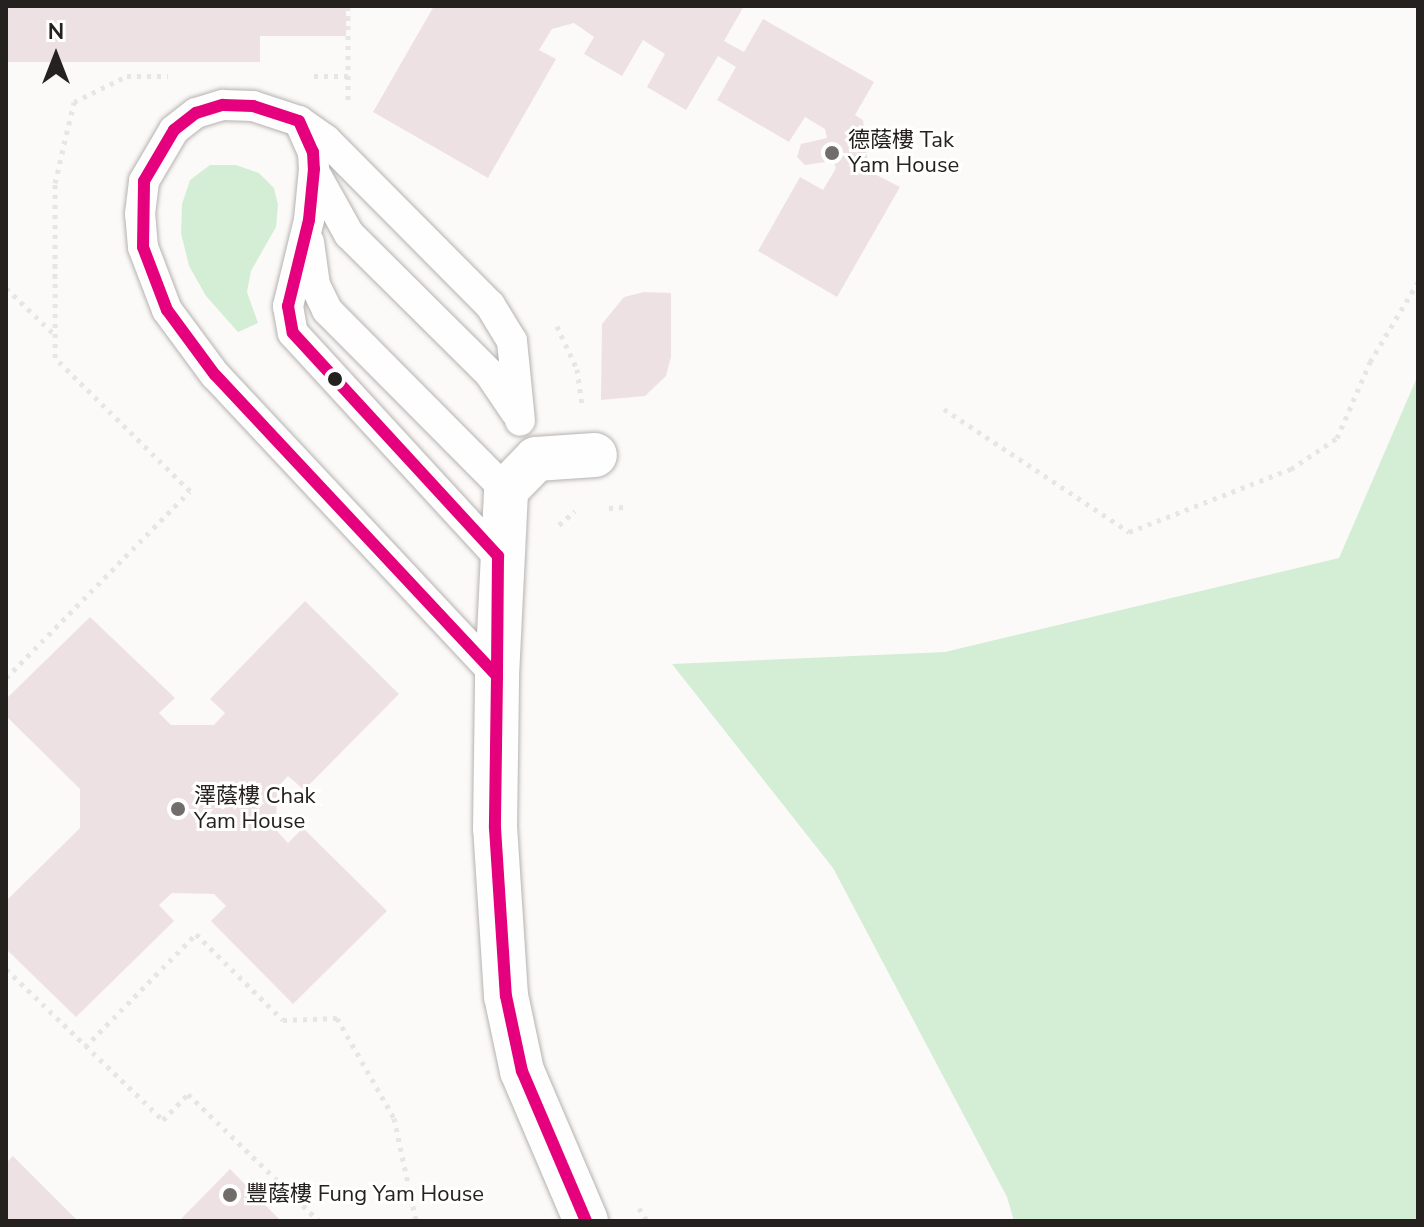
<!DOCTYPE html>
<html>
<head>
<meta charset="utf-8">
<style>
  body { margin:0 }
  #map { position:relative; width:1424px; height:1227px; overflow:hidden; background:#fcfaf8; font-family:"Nunito Sans","Noto Sans TC",sans-serif }
  div>[style] { position:absolute }
  .green>* { inset:0; background:#d3eed4 }
  .building>* { inset:0; background:#eee1e4 }
  .path>* { height:5px; margin-top:-2.5px; transform-origin:0; background:repeating-linear-gradient(90deg,#e7e6e5 0 4px,transparent 0 10px) }
  .roads { filter:drop-shadow(0 0 2px #b5b2b0) drop-shadow(0 0 2px #b5b2b0) }
  .service>* { height:30px; margin:-15px; padding:0 15px; transform-origin:15px; border-radius:15px; background:#fffefe }
  .minor>* { height:44px; margin:-22px; padding:0 22px; transform-origin:22px; border-radius:22px; background:#fffefe }
  .bus-1>* { height:12px; margin:-6px; padding:0 6px; transform-origin:6px; border-radius:6px; background:#e5007d }
  .dots>* { width:22px; height:22px; translate:-50% -50%; box-sizing:border-box; border:4px solid #fff; border-radius:50% }
  span { translate:-50% -50%; white-space:nowrap; text-align:center; line-height:1.15; -webkit-text-stroke:6px #fff; paint-order:stroke }
  .poi-label { font-size:22px; color:#25211e }
  .left { translate:0 -50%; text-align:left }
  .frame { position:absolute; inset:0; border:8px solid #25211e; pointer-events:none }
  .north { position:absolute; left:16px; top:16px; width:80px; height:80px; -webkit-text-stroke:6px #fff; paint-order:stroke; rotate:0deg; font-size:22px; font-weight:700; line-height:32px; text-align:center; color:#25211e }
  .north::after { content:''; display:block; margin:auto; width:28px; height:36px; background:#25211e; clip-path:polygon(50% 0,100% 100%,50% 72%,0 100%) }
</style>
</head>
<body>
<div id="map">
  <div class="green">
    <div style="clip-path:polygon(210px 165px,236px 165px,259px 173px,274px 188px,278px 205px,276px 227px,251px 271px,247px 292px,258px 323px,238px 332px,206px 296px,189px 266px,181px 233px,182px 204px,190px 180px)"></div>
    <div style="clip-path:polygon(1418px 375px,1418px 1221px,1014px 1221px,1007px 1197px,833px 868px,672px 664px,945px 652px,1339px 558px)"></div>
  </div>
  <div class="building">
    <div style="clip-path:polygon(6px 6px,346px 6px,346px 36px,260px 36px,260px 62px,6px 62px)"></div>
    <div style="clip-path:polygon(434px 6px,744px 6px,724px 41px,744px 52px,763px 19px,874px 82px,855px 115px,863px 120px,868px 163px,863px 168px,900px 187px,837px 297px,758px 251px,800px 177px,823px 190px,836px 168px,833px 161px,805px 165px,797px 157px,801px 144px,827px 138px,825px 129px,805px 117px,789px 142px,717px 100px,736px 67px,718px 56px,686px 110px,647px 87px,665px 54px,643px 40px,622px 76px,584px 54px,594px 37px,574px 23px,552px 29px,539px 50px,556px 59px,488px 178px,373px 112px)"></div>
    <div style="clip-path:polygon(644px 292px,671px 293px,671px 357px,666px 376px,645px 396px,601px 400px,602px 324px,624px 297px)"></div>
    <div style="clip-path:polygon(305px 601px,399px 694px,304px 790px,288px 776px,277px 788px,276px 830px,288px 843px,303px 828px,387px 911px,293px 1004px,211px 921px,226px 906px,214px 894px,172px 893px,159px 905px,174px 921px,76px 1017px,6px 949px,6px 901px,80px 828px,80px 789px,6px 716px,6px 699px,90px 617px,175px 698px,159px 713px,171px 725px,214px 725px,225px 713px,210px 699px)"></div>
    <div style="clip-path:polygon(13px 1156px,78px 1221px,6px 1221px,6px 1163px)"></div>
    <div style="clip-path:polygon(230px 1169px,281px 1221px,179px 1221px)"></div>
  </div>
  <div class="path">
    <div style="left:348px;top:6px;width:95px;rotate:90deg"></div>
    <div style="left:314px;top:76px;width:34px"></div>
    <div style="left:6px;top:288px;width:65px;rotate:43.8deg"></div>
    <div style="left:557px;top:326px;width:47px;rotate:65.1deg"></div>
    <div style="left:577px;top:369px;width:34px;rotate:82deg"></div>
    <div style="left:944px;top:409px;width:222px;rotate:33.6deg"></div>
    <div style="left:1129px;top:532px;width:174px;rotate:-21.3deg"></div>
    <div style="left:1291px;top:469px;width:55px;rotate:-34deg"></div>
    <div style="left:1337px;top:438px;width:83px;rotate:-66.5deg"></div>
    <div style="left:1370px;top:362px;width:93px;rotate:-59deg"></div>
    <div style="left:609px;top:508px;width:15px;rotate:-4deg"></div>
    <div style="left:559px;top:525px;width:21px;rotate:-41deg"></div>
    <div style="left:6px;top:678px;width:262px;rotate:-45.5deg"></div>
    <div style="left:190px;top:491px;width:190px;rotate:-135.4deg"></div>
    <div style="left:55px;top:358px;width:175px;rotate:-90deg"></div>
    <div style="left:55px;top:183px;width:83px;rotate:-76.8deg"></div>
    <div style="left:74px;top:102px;width:59px;rotate:-26.1deg"></div>
    <div style="left:127px;top:76px;width:41px"></div>
    <div style="left:6px;top:969px;width:218px;rotate:43.9deg"></div>
    <div style="left:163px;top:1120px;width:36px;rotate:-46deg"></div>
    <div style="left:188px;top:1094px;width:182px;rotate:44.1deg"></div>
    <div style="left:85px;top:1047px;width:158px;rotate:-45.5deg"></div>
    <div style="left:196px;top:934px;width:122px;rotate:44.7deg"></div>
    <div style="left:283px;top:1020px;width:54px;rotate:-2.1deg"></div>
    <div style="left:337px;top:1018px;width:115px;rotate:60.3deg"></div>
    <div style="left:394px;top:1118px;width:105px;rotate:77.9deg"></div>
    <div style="left:639px;top:1208px;width:15px;rotate:58deg"></div>
  </div>
  <div class="roads">
    <div class="service">
      <div style="left:299px;top:121px;width:34px;rotate:66deg"></div>
      <div style="left:313px;top:152px;width:17px;rotate:87deg"></div>
      <div style="left:314px;top:169px;width:51px;rotate:95.6deg"></div>
      <div style="left:309px;top:220px;width:89px;rotate:103.7deg"></div>
      <div style="left:288px;top:306px;width:27px;rotate:80deg"></div>
      <div style="left:293px;top:333px;width:303px;rotate:47.4deg"></div>
      <div style="left:316px;top:175px;width:68px;rotate:60.8deg"></div>
      <div style="left:349px;top:234px;width:199px;rotate:44.8deg"></div>
      <div style="left:490px;top:374px;width:45px;rotate:56deg"></div>
      <div style="left:309px;top:242px;width:43px;rotate:82.1deg"></div>
      <div style="left:315px;top:285px;width:28px;rotate:64deg"></div>
      <div style="left:327px;top:310px;width:254px;rotate:45.2deg"></div>
      <div style="left:497px;top:676px;width:412px;rotate:-133.1deg"></div>
      <div style="left:215px;top:375px;width:81px;rotate:-126.4deg"></div>
      <div style="left:167px;top:310px;width:67px;rotate:-110.9deg"></div>
      <div style="left:143px;top:247px;width:33px;rotate:-95deg"></div>
      <div style="left:140px;top:214px;width:33px;rotate:-83deg"></div>
      <div style="left:144px;top:181px;width:59px;rotate:-59.5deg"></div>
      <div style="left:174px;top:130px;width:28px;rotate:-38deg"></div>
      <div style="left:196px;top:113px;width:28px;rotate:-17deg"></div>
      <div style="left:223px;top:105px;width:30px;rotate:2deg"></div>
      <div style="left:253px;top:106px;width:48px;rotate:18.1deg"></div>
      <div style="left:299px;top:121px;width:33px;rotate:35deg"></div>
      <div style="left:326px;top:140px;width:233px;rotate:45.2deg"></div>
      <div style="left:490px;top:305px;width:42px;rotate:58.6deg"></div>
      <div style="left:512px;top:341px;width:80px;rotate:84.3deg"></div>
    </div>
    <div class="minor">
      <div style="left:586px;top:1221px;width:163px;rotate:-113.1deg"></div>
      <div style="left:522px;top:1071px;width:77px;rotate:-102deg"></div>
      <div style="left:506px;top:996px;width:168px;rotate:-93.7deg"></div>
      <div style="left:495px;top:828px;width:152px;rotate:-89.2deg"></div>
      <div style="left:497px;top:676px;width:186px;rotate:-87.2deg"></div>
      <div style="left:506px;top:490px;width:43px;rotate:-45.9deg"></div>
      <div style="left:536px;top:459px;width:59px;rotate:-3.9deg"></div>
    </div>
  </div>
  <div class="bus-1">
    <div style="left:223px;top:105px;width:30px;rotate:2deg"></div>
    <div style="left:253px;top:106px;width:48px;rotate:18.1deg"></div>
    <div style="left:299px;top:121px;width:34px;rotate:66deg"></div>
    <div style="left:313px;top:152px;width:17px;rotate:87deg"></div>
    <div style="left:314px;top:169px;width:51px;rotate:95.6deg"></div>
    <div style="left:309px;top:220px;width:89px;rotate:103.7deg"></div>
    <div style="left:288px;top:306px;width:27px;rotate:80deg"></div>
    <div style="left:293px;top:333px;width:303px;rotate:47.4deg"></div>
    <div style="left:498px;top:556px;width:120px;rotate:90.5deg"></div>
    <div style="left:497px;top:676px;width:412px;rotate:-133.1deg"></div>
    <div style="left:215px;top:375px;width:81px;rotate:-126.4deg"></div>
    <div style="left:167px;top:310px;width:67px;rotate:-110.9deg"></div>
    <div style="left:143px;top:247px;width:66px;rotate:-89.1deg"></div>
    <div style="left:144px;top:181px;width:59px;rotate:-59.5deg"></div>
    <div style="left:174px;top:130px;width:28px;rotate:-38deg"></div>
    <div style="left:196px;top:113px;width:28px;rotate:-17deg"></div>
    <div style="left:497px;top:676px;width:152px;rotate:90.8deg"></div>
    <div style="left:495px;top:828px;width:168px;rotate:86.3deg"></div>
    <div style="left:506px;top:996px;width:77px;rotate:78deg"></div>
    <div style="left:522px;top:1071px;width:163px;rotate:66.9deg"></div>
  </div>
  <div class="dots">
    <div style="left:832px;top:153px;background:#706d6a"></div>
    <div style="left:335px;top:379px;background:#25211e"></div>
    <div style="left:178px;top:809px;background:#706d6a"></div>
    <div style="left:230px;top:1195px;background:#706d6a"></div>
  </div>
  <div class="poi-label">
    <span class="left" style="left:848px;top:153px">德蔭樓 Tak<br>Yam House</span>
    <span class="left" style="left:194px;top:809px">澤蔭樓 Chak<br>Yam House</span>
    <span class="left" style="left:246px;top:1195px">豐蔭樓 Fung Yam House</span>
  </div>
  <div class="frame"></div>
  <div class="north">N</div>
</div>
</body>
</html>
